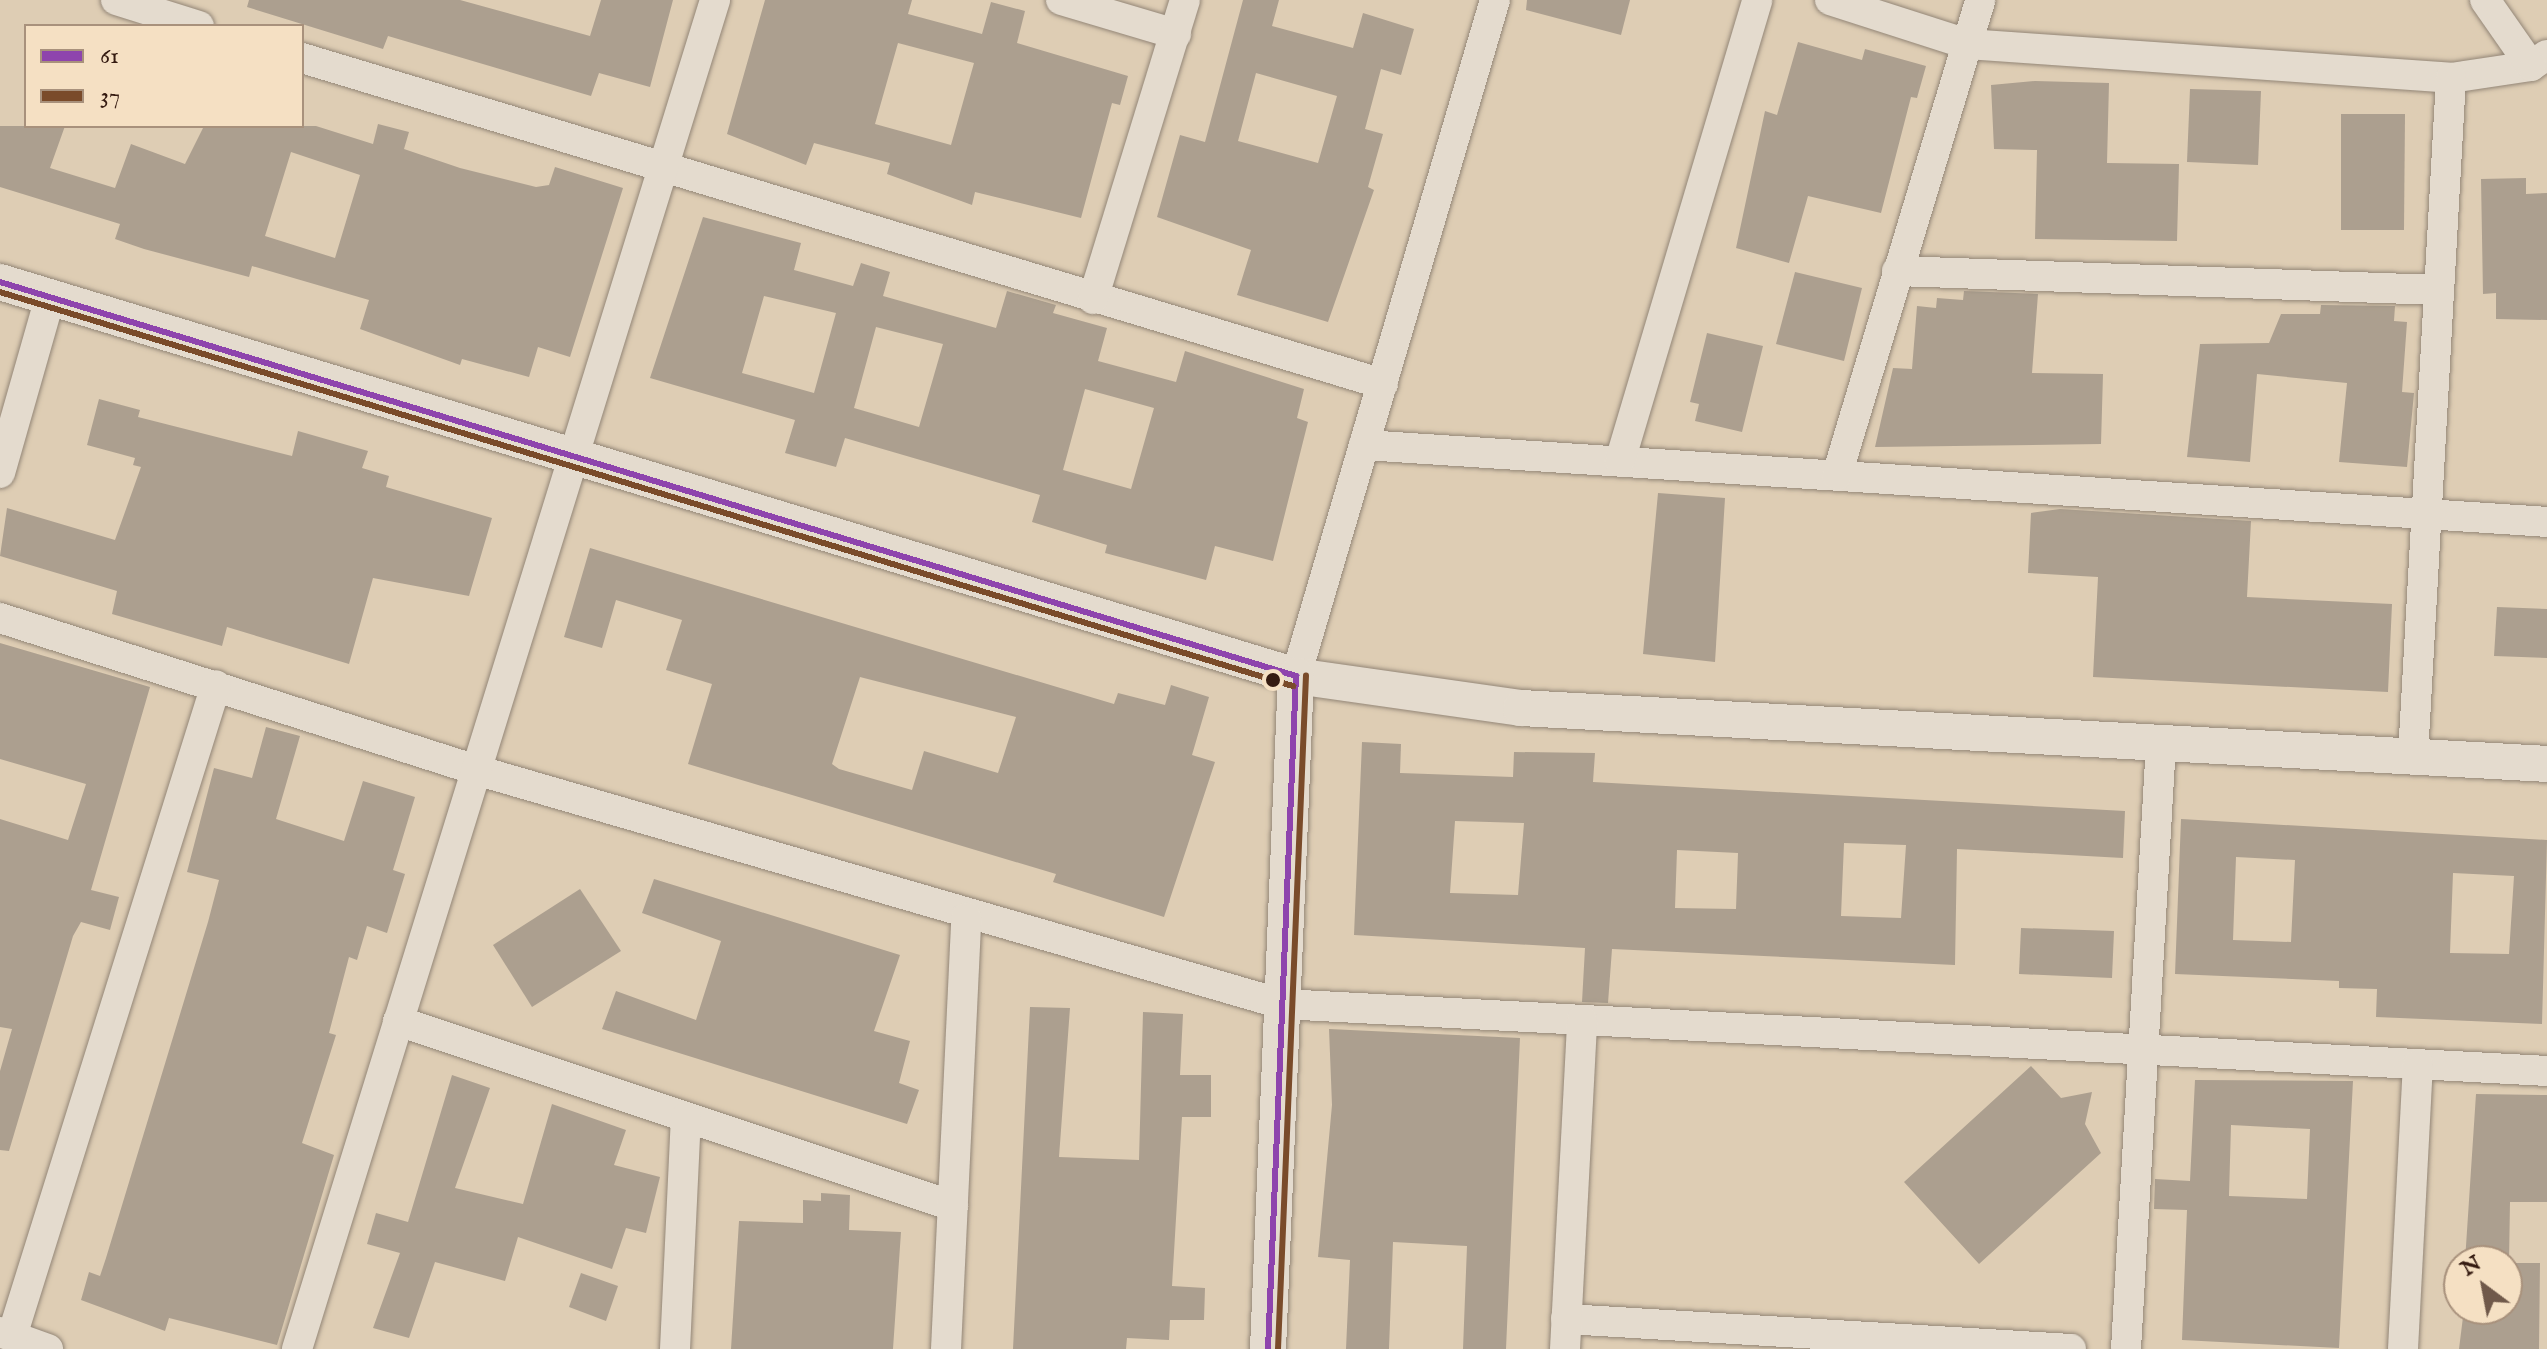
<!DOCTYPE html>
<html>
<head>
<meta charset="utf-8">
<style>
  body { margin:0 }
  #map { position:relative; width:2547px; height:1349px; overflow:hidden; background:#decdb4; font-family:"IM FELL English",serif }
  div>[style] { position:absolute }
  .building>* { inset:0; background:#ac9f8f }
  .roads { filter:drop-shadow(0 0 2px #938677) drop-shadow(0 0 2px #938677) }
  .minor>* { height:30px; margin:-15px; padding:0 15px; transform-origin:15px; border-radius:15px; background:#e4dbce }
  .tertiary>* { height:36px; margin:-18px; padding:0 18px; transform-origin:18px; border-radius:18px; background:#e4dbce }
  .bus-1>* { height:6px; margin:-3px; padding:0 3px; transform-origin:3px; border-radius:3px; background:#8e44ad }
  .bus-2>* { height:6px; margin:-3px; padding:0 3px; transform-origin:3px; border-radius:3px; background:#7a4b2a }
  .dots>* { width:22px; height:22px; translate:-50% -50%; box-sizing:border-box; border:4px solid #f5e0c3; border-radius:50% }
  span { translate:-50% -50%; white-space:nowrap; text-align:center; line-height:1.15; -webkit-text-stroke:7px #f5e0c3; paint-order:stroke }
  .legend { position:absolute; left:24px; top:24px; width:280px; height:104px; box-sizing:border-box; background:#f5e0c3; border:2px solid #a8917c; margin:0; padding:10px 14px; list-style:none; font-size:24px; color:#351b11 }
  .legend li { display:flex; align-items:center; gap:16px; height:40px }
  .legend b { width:40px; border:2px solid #a8917c }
  .north { position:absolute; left:2443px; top:1245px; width:80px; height:80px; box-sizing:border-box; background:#f5e0c3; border:2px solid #a8917c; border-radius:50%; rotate:328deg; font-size:22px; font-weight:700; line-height:32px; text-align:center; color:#351b11 }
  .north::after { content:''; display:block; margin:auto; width:28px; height:36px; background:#70594a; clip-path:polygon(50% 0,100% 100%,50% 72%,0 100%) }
</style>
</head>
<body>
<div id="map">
  <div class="building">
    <div style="clip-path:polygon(249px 0,460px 0,590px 36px,601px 0,673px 0,650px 87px,599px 73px,591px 96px,388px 36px,383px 49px,247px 7px)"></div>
    <div style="clip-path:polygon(evenodd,765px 0,912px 0,908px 14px,982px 34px,991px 2px,1025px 11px,1017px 43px,1128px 76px,1120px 105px,1112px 103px,1081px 218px,975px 192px,972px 205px,887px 174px,890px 163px,814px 143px,806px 165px,727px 134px,765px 0,898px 43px,974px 63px,951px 145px,875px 124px,898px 43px)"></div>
    <div style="clip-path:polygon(evenodd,1243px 0,1279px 0,1272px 26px,1353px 48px,1363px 13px,1414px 29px,1401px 75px,1381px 69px,1365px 129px,1383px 134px,1368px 187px,1374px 190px,1328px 322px,1237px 295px,1251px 250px,1157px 217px,1180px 135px,1205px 142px,1243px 0,1256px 73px,1337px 96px,1318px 163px,1238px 141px,1256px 73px)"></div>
    <div style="clip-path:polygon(1527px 0,1630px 0,1621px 35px,1526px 10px)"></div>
    <div style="clip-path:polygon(1798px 42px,1862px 60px,1865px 49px,1926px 66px,1917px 98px,1911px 97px,1881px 213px,1808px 196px,1789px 263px,1736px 248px,1765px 111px,1777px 115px)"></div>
    <div style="clip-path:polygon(2035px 81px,2109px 83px,2107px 163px,2179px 164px,2177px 241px,2035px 239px,2037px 150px,1994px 149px,1991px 85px)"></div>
    <div style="clip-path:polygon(2190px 89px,2261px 91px,2258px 165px,2187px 162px)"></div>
    <div style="clip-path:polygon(2341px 114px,2405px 114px,2404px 230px,2341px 230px)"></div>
    <div style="clip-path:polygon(evenodd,378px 124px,409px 132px,404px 149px,460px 168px,536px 187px,549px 185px,555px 167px,623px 188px,570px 357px,538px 347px,529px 377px,462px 359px,460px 365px,360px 329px,369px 300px,252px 266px,249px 277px,144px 249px,115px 239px,120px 224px,0 187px,0 126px,65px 126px,50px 168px,115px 188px,131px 144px,185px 164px,204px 126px,316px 126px,373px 144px,378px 124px,291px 152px,360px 175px,335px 258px,265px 236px,291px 152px)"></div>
    <div style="clip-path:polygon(2526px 178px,2526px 194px,2547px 193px,2547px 320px,2496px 319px,2496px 293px,2483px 294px,2481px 179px)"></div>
    <div style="clip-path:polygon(evenodd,703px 217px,801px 243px,794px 270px,853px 286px,861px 263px,890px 272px,883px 296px,996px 328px,1007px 291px,1056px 305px,1053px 313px,1107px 328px,1098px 361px,1176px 382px,1185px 351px,1304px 389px,1297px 418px,1308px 422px,1273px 561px,1215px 546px,1206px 580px,1105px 553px,1107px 545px,1032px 522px,1040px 495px,845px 438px,836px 467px,785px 453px,795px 420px,650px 378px,703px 217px,764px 296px,836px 313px,814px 393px,742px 373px,764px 296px,703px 217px,876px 327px,943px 344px,919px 427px,854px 408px,876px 327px,703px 217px,1085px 389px,1154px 408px,1131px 489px,1063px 470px,1085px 389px)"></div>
    <div style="clip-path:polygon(1795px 272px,1862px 288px,1844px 361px,1776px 344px)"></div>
    <div style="clip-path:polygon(1964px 291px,2038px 294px,2032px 373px,2103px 374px,2101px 444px,1875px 447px,1893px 368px,1912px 369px,1917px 306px,1936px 308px,1937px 298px,1963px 300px)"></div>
    <div style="clip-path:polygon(2321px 305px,2395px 306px,2394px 321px,2407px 322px,2402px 392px,2414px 393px,2407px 467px,2339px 462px,2347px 383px,2257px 374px,2250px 462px,2187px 457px,2200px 344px,2269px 343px,2281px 314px,2320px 314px)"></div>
    <div style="clip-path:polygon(1707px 333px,1763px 346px,1742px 432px,1695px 421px,1699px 404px,1690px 402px)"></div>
    <div style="clip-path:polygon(99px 399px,140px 410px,138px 417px,292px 456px,298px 431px,368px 451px,362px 468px,389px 476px,386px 487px,492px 518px,469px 596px,373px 578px,349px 664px,227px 627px,222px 646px,112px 614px,117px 591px,0 556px,7px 508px,115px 540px,141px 467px,133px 465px,135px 458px,87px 445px)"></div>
    <div style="clip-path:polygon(1658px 493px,1725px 498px,1715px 662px,1643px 654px)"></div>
    <div style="clip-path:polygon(2060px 509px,2251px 521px,2247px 597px,2392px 604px,2388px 692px,2093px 677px,2098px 577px,2028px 573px,2031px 513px)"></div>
    <div style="clip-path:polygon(evenodd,590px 548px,1114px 704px,1118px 693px,1165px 705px,1171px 685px,1209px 697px,1192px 755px,1215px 762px,1164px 917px,1053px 882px,1056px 874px,688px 764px,712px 684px,666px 670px,682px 620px,616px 600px,602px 648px,564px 637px,590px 548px,860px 677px,1016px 717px,998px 773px,924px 751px,912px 790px,839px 769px,832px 764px,860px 677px)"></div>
    <div style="clip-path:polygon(2497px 607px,2547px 609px,2547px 658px,2494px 656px)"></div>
    <div style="clip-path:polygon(0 643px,150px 687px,91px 890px,119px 897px,110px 930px,81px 922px,73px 936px,9px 1151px,0 1150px,0 1071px,12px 1029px,0 1027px,0 819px,68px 840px,86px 784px,0 759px)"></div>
    <div style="clip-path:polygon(266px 727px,300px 736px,276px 819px,344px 841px,363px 781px,415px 797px,393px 870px,405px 874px,387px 933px,367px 926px,357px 960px,349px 957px,329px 1033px,336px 1035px,302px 1143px,334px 1155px,277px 1345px,169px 1318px,165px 1331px,81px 1300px,89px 1272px,100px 1276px,106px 1258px,208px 922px,219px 880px,187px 872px,214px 768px,252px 778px)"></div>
    <div style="clip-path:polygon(evenodd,1362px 742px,1401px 744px,1400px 773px,1513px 777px,1514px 752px,1595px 753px,1593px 782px,2125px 811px,2123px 858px,1957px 849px,1955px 965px,1612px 949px,1608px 1003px,1582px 1002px,1585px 948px,1354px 935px,1362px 742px,1455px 821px,1524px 823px,1518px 895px,1450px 893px,1455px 821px,1362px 742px,1844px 843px,1906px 845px,1901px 918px,1841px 916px,1844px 843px,1362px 742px,1677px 850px,1738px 853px,1736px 909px,1675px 908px,1677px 850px)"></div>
    <div style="clip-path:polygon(evenodd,2181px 819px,2547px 840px,2542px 1024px,2376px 1017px,2377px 989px,2339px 988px,2339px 981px,2175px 974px,2181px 819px,2236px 857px,2295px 860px,2291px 942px,2233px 940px,2236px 857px,2181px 819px,2453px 873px,2514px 876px,2509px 954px,2450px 953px,2453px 873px)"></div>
    <div style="clip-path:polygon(654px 879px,900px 955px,874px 1031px,910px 1041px,899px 1083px,919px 1090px,907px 1124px,602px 1029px,616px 991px,696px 1020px,721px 941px,642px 913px)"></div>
    <div style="clip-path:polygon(580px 889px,621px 951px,532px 1007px,493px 945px)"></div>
    <div style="clip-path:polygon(2021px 928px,2114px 931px,2112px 978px,2019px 974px)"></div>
    <div style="clip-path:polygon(1030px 1007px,1070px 1008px,1059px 1157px,1139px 1160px,1143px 1012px,1183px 1014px,1180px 1075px,1211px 1075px,1211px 1117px,1182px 1117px,1172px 1286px,1205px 1288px,1204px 1320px,1170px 1320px,1169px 1340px,1127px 1338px,1126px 1349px,1013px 1349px)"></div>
    <div style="clip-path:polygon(1329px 1029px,1520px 1038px,1506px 1349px,1463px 1349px,1467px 1246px,1393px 1242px,1389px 1349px,1346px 1349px,1350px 1260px,1318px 1257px,1332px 1105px)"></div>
    <div style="clip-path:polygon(2031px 1066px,2061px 1098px,2092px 1092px,2085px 1124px,2101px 1153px,1979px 1264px,1904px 1182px)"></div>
    <div style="clip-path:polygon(452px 1075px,490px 1088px,455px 1188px,523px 1204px,552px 1104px,626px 1130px,614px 1165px,660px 1177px,646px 1233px,626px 1228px,612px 1269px,518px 1237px,505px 1281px,435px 1262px,409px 1338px,373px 1328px,400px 1253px,367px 1244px,376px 1213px,408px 1222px)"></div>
    <div style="clip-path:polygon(evenodd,2195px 1080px,2353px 1081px,2339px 1348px,2182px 1340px,2187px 1210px,2154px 1209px,2155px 1179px,2190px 1181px,2195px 1080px,2231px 1125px,2310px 1129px,2307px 1199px,2229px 1196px,2231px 1125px)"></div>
    <div style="clip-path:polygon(2476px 1094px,2547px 1095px,2547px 1202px,2510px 1202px,2509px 1263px,2540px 1263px,2539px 1349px,2459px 1349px,2464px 1309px,2507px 1309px,2507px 1261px,2465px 1261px)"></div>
    <div style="clip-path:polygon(821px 1193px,850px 1195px,849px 1230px,901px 1232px,893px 1349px,731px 1349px,739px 1221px,803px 1223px,803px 1200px,821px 1201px)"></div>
    <div style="clip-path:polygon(581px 1273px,618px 1286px,606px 1321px,569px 1307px)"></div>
  </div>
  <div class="roads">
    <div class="minor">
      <div style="left:116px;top:0;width:87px;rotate:17.4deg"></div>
      <div style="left:1061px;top:0;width:120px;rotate:16.5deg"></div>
      <div style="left:1830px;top:0;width:144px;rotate:17.8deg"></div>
      <div style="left:1967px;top:44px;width:485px;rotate:4deg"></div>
      <div style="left:2451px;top:78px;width:81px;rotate:-8.5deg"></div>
      <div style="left:2531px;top:66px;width:19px;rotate:-35deg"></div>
      <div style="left:2485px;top:0;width:80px;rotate:55.1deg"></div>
      <div style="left:302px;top:58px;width:1129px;rotate:16.78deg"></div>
      <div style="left:1897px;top:271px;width:542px;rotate:2.01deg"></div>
      <div style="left:1093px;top:299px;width:313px;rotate:-72.9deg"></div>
      <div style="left:1364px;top:445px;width:1186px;rotate:3.72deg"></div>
      <div style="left:1620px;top:461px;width:481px;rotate:-73.4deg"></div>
      <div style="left:0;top:473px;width:183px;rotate:-74.1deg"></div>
      <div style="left:1837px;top:475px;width:496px;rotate:-73.2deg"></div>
      <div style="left:0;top:618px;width:500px;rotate:17.7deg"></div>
      <div style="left:476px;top:770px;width:839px;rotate:16.19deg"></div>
      <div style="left:1282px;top:1004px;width:1267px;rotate:3.03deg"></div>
      <div style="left:1296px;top:676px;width:705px;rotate:-73.6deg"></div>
      <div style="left:2413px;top:756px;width:679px;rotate:-86.79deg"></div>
      <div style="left:398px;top:1021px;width:585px;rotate:18.43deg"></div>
      <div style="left:1566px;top:1319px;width:506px;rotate:3.4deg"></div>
      <div style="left:0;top:1332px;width:51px;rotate:19.5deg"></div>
      <div style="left:12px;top:1336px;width:682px;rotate:-72.6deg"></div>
      <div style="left:297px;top:1349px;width:1412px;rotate:-72.78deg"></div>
      <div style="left:675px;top:1349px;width:232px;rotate:-87.3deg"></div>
      <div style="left:946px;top:1349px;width:432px;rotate:-87.3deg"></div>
      <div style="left:1565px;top:1349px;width:329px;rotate:-87deg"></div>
      <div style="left:2126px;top:1349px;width:607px;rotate:-86.69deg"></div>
      <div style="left:2403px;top:1349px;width:285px;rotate:-87deg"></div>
    </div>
    <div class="tertiary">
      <div style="left:0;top:282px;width:1355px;rotate:16.91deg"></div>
      <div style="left:1296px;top:676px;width:227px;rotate:8.1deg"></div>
      <div style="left:1521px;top:708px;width:1028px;rotate:3.12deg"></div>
      <div style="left:1268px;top:1349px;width:674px;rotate:-87.62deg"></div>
    </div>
  </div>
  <div class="bus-1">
    <div style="left:0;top:282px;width:1355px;rotate:16.91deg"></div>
    <div style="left:1268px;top:1349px;width:674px;rotate:-87.62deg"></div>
  </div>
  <div class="bus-2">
    <div style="left:0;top:292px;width:1352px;rotate:16.95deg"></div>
    <div style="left:1278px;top:1349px;width:674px;rotate:-87.62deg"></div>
  </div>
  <div class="dots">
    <div style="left:1273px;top:680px;background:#351b11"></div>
  </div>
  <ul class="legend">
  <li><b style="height:10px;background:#8e44ad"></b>61</li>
  <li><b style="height:10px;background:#7a4b2a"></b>37</li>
  </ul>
  <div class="north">N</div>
</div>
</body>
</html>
